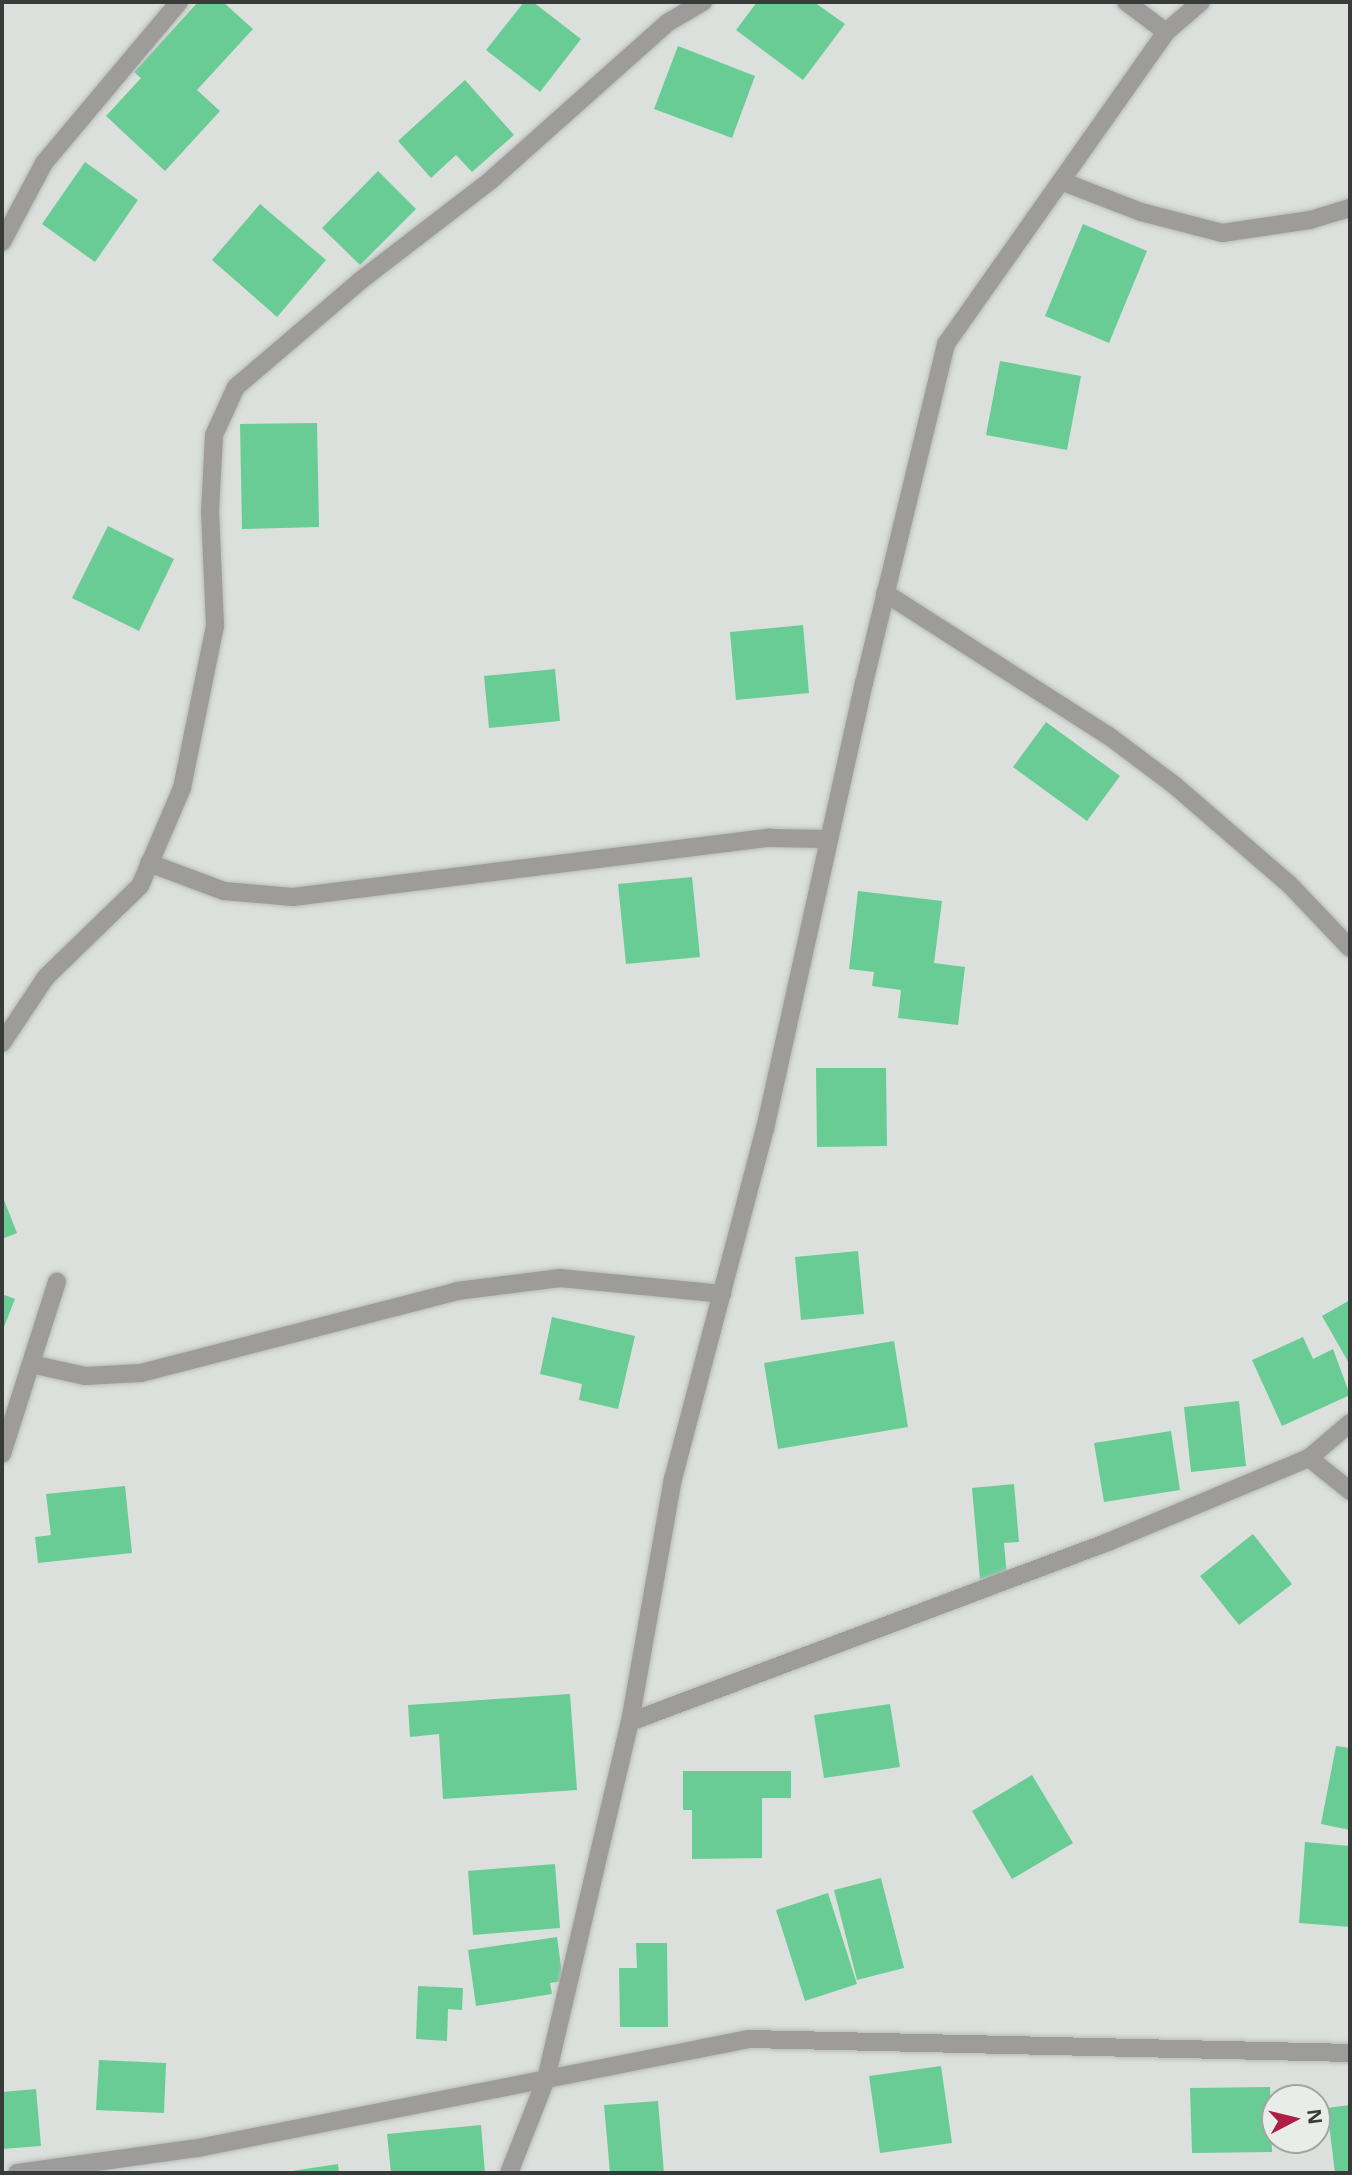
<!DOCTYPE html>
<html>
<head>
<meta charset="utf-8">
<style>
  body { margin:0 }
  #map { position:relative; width:1352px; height:2175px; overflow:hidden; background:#dbe0dc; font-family:"Open Sans",sans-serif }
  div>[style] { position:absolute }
  .building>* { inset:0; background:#6acc95 }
  .roads { filter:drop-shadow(0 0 2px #b7bcb8) drop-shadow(0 0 2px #b7bcb8) }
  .minor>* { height:18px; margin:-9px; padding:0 9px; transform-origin:9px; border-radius:9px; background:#9e9b9b }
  span { translate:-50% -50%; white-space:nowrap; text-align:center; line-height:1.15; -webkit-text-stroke:6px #e8ede9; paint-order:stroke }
  .frame { position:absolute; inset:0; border:4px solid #393b3a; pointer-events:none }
  .north { position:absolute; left:1261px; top:2084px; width:70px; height:70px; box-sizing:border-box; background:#e8ede9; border:2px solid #a2a6a3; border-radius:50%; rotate:83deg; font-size:19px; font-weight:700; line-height:28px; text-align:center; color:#393b3a }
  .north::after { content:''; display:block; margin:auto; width:24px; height:32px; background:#b01e45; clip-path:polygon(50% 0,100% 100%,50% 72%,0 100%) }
</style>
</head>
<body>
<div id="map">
  <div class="building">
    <div style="clip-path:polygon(198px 2px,223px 2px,253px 29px,197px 90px,220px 111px,165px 171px,106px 116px,141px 78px,134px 72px)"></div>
    <div style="clip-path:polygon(524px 2px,533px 2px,581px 39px,540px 92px,486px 50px)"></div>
    <div style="clip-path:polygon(757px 2px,814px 2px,845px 24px,803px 80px,736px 30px)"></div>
    <div style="clip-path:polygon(678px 46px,755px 76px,732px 138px,654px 109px)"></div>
    <div style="clip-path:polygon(465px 80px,514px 135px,472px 172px,456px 155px,431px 178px,398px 141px)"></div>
    <div style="clip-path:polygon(85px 162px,138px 200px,95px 262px,42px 224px)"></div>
    <div style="clip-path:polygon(378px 171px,416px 209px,360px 265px,322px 228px)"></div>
    <div style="clip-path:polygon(260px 204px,326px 260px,277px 317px,212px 260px)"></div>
    <div style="clip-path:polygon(1083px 224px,1147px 251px,1109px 343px,1045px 316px)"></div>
    <div style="clip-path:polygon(1000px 361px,1081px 376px,1067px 450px,986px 435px)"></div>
    <div style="clip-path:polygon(317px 423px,319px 527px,242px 529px,240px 424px)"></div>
    <div style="clip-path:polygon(108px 526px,174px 559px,139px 631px,72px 598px)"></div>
    <div style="clip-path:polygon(803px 625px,809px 693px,736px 700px,730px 632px)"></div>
    <div style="clip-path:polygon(555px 669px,560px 721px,489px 728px,484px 676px)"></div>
    <div style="clip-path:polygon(1046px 722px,1120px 776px,1087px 821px,1013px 767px)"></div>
    <div style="clip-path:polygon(692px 877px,700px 957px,626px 964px,618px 884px)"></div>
    <div style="clip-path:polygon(858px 891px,942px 901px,934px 963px,965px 967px,958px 1025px,898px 1018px,901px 990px,872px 986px,874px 972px,849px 969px)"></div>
    <div style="clip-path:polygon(816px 1068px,886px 1068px,887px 1146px,817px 1147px)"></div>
    <div style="clip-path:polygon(2px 1195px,17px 1233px,2px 1239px)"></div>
    <div style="clip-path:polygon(858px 1251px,864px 1314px,801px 1320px,795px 1257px)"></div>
    <div style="clip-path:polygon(2px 1294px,15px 1299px,2px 1332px)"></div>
    <div style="clip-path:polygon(1350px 1300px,1350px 1365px,1322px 1316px)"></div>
    <div style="clip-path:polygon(552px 1317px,635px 1336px,618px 1409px,579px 1400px,582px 1384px,540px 1374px)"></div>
    <div style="clip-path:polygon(1303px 1337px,1313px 1359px,1333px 1349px,1350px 1395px,1282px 1426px,1252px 1360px)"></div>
    <div style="clip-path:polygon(894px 1341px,908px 1427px,778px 1449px,764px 1363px)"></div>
    <div style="clip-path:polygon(1239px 1401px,1246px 1466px,1191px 1472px,1184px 1407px)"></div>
    <div style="clip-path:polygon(1171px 1431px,1180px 1490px,1104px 1502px,1094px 1443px)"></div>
    <div style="clip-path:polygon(1014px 1484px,1019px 1542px,1004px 1543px,1007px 1577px,980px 1579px,972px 1488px)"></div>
    <div style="clip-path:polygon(125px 1486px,132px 1553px,38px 1563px,35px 1537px,51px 1535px,46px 1494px)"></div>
    <div style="clip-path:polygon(1253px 1534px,1292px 1584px,1239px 1625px,1200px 1576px)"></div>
    <div style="clip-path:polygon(570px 1694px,577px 1790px,443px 1799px,439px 1734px,410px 1737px,408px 1705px)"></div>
    <div style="clip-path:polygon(890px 1704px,900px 1767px,824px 1778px,814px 1715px)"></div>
    <div style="clip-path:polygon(1336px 1746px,1350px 1748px,1350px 1830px,1321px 1824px)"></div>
    <div style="clip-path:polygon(683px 1771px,791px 1771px,791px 1798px,762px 1798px,762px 1858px,692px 1859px,692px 1810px,683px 1810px)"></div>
    <div style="clip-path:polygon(1032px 1775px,1073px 1843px,1012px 1879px,972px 1811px)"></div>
    <div style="clip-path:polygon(1305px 1842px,1350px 1846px,1350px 1927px,1299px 1923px)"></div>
    <div style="clip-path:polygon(555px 1864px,560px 1928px,473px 1935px,468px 1871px)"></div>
    <div style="clip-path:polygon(881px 1878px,904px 1968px,857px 1980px,834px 1890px)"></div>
    <div style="clip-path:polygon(828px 1893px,857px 1984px,805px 2001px,776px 1910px)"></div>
    <div style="clip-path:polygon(557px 1937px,563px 1981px,550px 1983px,552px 1994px,476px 2006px,468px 1950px)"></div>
    <div style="clip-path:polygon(636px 1943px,667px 1943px,668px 2027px,620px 2027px,619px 1968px,637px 1968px)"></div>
    <div style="clip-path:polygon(418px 1986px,463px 1988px,462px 2010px,448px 2009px,447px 2041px,416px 2039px)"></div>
    <div style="clip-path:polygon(99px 2060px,166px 2063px,164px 2113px,96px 2110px)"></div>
    <div style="clip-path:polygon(941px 2066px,952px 2143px,880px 2153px,869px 2076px)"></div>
    <div style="clip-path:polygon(1270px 2087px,1272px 2152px,1192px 2153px,1190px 2088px)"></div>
    <div style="clip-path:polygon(36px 2089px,41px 2146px,2px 2149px,2px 2092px)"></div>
    <div style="clip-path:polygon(658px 2101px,664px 2173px,610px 2173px,604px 2105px)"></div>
    <div style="clip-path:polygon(1350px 2105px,1350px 2173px,1335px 2173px,1327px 2108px)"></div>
    <div style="clip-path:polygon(481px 2125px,485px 2173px,391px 2173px,387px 2134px)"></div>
    <div style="clip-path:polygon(338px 2164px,339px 2173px,285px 2173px,285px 2172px)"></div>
  </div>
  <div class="roads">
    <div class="minor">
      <div style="left:1126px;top:2px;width:50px;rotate:36.9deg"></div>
      <div style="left:1061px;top:181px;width:86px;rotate:21.2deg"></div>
      <div style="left:1141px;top:212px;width:84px;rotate:14.5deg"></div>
      <div style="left:1222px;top:233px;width:89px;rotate:-8.4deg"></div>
      <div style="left:1310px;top:220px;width:42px;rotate:-16.7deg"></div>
      <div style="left:2px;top:242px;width:89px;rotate:-62deg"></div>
      <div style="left:44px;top:163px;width:210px;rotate:-50deg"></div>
      <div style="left:885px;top:593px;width:266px;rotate:32.6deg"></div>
      <div style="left:1109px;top:736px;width:80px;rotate:36.9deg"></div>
      <div style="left:1173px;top:784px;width:153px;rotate:40.8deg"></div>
      <div style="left:1289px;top:884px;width:88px;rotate:46.4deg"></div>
      <div style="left:149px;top:863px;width:80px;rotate:20.5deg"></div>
      <div style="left:224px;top:891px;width:69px;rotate:5deg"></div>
      <div style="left:293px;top:897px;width:481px;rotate:-7.1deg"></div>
      <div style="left:770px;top:838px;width:59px;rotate:1deg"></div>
      <div style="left:2px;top:1043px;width:79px;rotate:-56.3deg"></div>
      <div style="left:46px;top:977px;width:131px;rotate:-44.1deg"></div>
      <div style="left:140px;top:886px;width:107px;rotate:-66.8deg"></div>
      <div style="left:182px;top:788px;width:165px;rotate:-78.5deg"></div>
      <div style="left:215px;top:626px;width:114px;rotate:-92.5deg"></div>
      <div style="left:210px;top:512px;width:77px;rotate:-87deg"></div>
      <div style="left:214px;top:435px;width:53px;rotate:-65.4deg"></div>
      <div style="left:236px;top:387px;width:163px;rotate:-40.5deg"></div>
      <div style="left:360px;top:281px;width:165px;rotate:-37.6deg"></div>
      <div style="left:491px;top:180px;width:236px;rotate:-41.7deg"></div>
      <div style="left:667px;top:23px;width:42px;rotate:-30.3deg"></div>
      <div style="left:31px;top:1364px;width:55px;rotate:12.5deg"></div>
      <div style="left:85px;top:1376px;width:56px;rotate:-3.1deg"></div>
      <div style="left:141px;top:1373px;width:326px;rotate:-14.5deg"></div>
      <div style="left:457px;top:1291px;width:104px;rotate:-7.2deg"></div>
      <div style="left:560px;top:1278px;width:163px;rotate:5.6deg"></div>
      <div style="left:2px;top:1454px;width:181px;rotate:-72.3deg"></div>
      <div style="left:1309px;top:1458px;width:53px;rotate:38.8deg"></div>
      <div style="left:630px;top:1722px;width:511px;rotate:-20.63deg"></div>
      <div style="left:1108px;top:1542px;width:218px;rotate:-22.7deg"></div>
      <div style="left:1309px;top:1458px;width:54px;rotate:-40.5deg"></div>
      <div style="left:17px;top:2173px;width:183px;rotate:-7.9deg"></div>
      <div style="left:198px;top:2148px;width:562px;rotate:-11.19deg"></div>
      <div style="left:749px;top:2039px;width:601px;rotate:1.33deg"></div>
      <div style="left:509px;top:2173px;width:101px;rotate:-68.5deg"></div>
      <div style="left:546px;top:2079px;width:367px;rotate:-76.8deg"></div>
      <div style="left:630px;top:1722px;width:247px;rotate:-80deg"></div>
      <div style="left:673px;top:1479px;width:362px;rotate:-75.3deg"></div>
      <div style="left:765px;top:1129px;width:457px;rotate:-77.5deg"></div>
      <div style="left:864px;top:683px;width:349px;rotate:-76.4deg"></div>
      <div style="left:946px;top:344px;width:382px;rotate:-54.8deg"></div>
      <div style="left:1166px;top:32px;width:46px;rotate:-40.6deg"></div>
    </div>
  </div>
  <div class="frame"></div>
  <div class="north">N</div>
</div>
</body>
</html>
